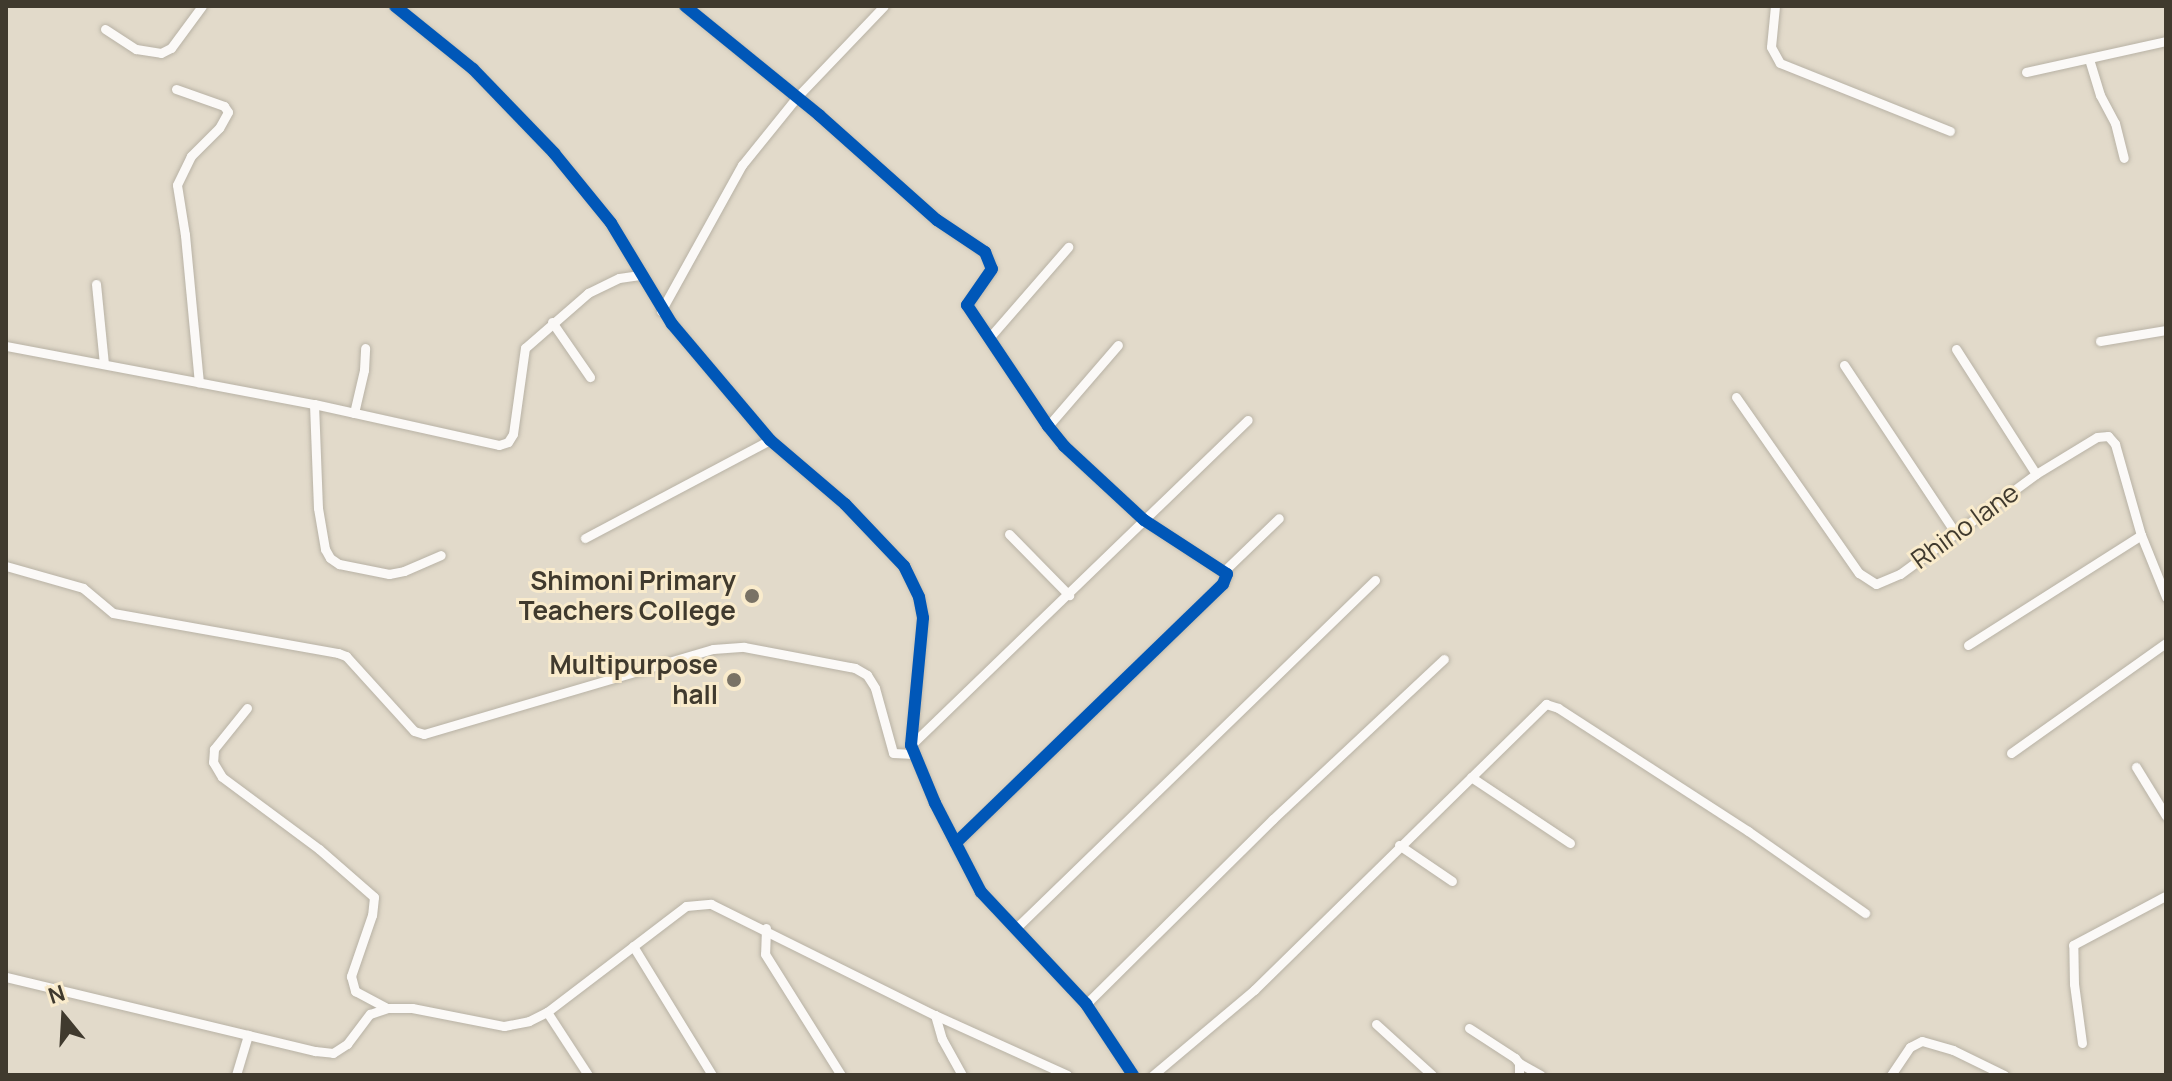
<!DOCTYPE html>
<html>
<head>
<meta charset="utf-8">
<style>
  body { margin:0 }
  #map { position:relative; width:2172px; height:1081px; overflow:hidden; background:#e2daca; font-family:Manrope,sans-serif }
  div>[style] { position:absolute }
  .roads { filter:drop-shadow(0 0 2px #b8b2a5) drop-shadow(0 0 2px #b8b2a5) }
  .minor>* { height:9px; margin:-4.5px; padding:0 4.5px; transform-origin:4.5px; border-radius:4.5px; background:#fbf9f7 }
  .cycleway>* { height:12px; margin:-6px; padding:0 6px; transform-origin:6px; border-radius:6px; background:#0057b8 }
  .dots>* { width:22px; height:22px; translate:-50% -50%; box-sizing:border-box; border:4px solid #f9ebcc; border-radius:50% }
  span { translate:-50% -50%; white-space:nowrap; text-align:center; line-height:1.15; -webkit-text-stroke:6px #f9ebcc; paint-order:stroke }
  .street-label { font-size:26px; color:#403a2e }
  .poi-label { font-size:26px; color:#403a2e; font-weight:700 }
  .right { translate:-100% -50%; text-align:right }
  .frame { position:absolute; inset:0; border:8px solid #403a2e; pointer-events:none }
  .north { position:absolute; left:24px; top:977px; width:80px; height:80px; -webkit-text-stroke:6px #f9ebcc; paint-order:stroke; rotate:342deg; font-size:22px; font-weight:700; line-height:32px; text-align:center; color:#403a2e }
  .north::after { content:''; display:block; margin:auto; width:28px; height:36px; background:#403a2e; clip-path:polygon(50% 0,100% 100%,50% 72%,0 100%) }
</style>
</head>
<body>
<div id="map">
  <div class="roads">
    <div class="minor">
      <div style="left:395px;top:6px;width:100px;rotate:38.9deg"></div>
      <div style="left:473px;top:69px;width:117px;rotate:46deg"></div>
      <div style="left:554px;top:153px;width:90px;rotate:50.8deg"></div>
      <div style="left:611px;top:223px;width:118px;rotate:58.9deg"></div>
      <div style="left:672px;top:324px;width:152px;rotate:49.8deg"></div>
      <div style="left:770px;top:440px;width:99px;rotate:40.5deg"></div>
      <div style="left:845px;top:504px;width:86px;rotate:46.4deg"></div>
      <div style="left:904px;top:566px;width:34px;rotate:64deg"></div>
      <div style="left:919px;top:597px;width:21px;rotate:79deg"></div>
      <div style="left:923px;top:618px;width:128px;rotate:95.4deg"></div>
      <div style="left:911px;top:745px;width:63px;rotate:67.5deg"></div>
      <div style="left:935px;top:803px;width:100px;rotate:62.7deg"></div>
      <div style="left:981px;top:892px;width:154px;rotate:46.8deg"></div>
      <div style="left:1086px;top:1004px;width:85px;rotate:56.5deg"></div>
      <div style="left:685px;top:6px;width:173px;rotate:39.1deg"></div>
      <div style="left:819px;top:115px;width:158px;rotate:41.7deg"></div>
      <div style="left:937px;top:220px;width:58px;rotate:33.7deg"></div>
      <div style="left:985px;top:252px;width:18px;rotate:68deg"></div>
      <div style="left:992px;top:269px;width:44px;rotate:124.8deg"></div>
      <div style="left:967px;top:305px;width:146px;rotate:56.2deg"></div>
      <div style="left:1048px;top:426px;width:26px;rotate:51deg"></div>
      <div style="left:1064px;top:446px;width:109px;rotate:42.8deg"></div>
      <div style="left:1144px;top:520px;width:99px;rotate:33deg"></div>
      <div style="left:1227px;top:574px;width:11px;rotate:112deg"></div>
      <div style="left:1223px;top:584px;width:372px;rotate:135.9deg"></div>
      <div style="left:1775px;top:6px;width:41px;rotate:95.6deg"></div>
      <div style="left:1771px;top:47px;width:18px;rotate:61deg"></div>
      <div style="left:1780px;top:63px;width:183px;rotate:21.8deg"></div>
      <div style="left:105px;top:29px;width:37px;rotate:33deg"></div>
      <div style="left:136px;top:49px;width:25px;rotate:9deg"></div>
      <div style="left:161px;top:53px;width:11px;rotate:-27deg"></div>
      <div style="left:171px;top:48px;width:52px;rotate:-53.6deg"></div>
      <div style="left:2089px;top:59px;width:38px;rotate:73deg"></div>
      <div style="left:2100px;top:95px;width:32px;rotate:62deg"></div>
      <div style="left:2115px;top:123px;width:36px;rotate:76deg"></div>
      <div style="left:2026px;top:72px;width:143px;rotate:-12.5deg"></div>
      <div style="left:176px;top:89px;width:51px;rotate:19.5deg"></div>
      <div style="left:224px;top:106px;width:7px;rotate:56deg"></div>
      <div style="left:228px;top:112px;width:18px;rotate:119deg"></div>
      <div style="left:219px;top:128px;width:40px;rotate:135deg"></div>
      <div style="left:191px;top:156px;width:32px;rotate:116deg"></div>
      <div style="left:177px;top:185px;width:51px;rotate:80.9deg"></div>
      <div style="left:185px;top:235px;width:148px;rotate:84.6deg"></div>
      <div style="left:96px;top:284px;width:80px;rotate:84.3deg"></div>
      <div style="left:661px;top:311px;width:167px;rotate:-61deg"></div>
      <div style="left:742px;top:165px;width:86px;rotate:-51.1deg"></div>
      <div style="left:796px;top:98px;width:127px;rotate:-46.3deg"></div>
      <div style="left:552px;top:322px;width:67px;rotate:55.4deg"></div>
      <div style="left:989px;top:338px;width:121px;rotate:-49deg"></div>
      <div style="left:2100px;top:341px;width:67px;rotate:-9.5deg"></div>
      <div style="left:6px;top:346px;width:313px;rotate:10.7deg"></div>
      <div style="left:314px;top:404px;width:189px;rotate:12.5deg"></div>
      <div style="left:499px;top:445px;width:9px;rotate:-18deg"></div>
      <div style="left:508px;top:442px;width:9px;rotate:-58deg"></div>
      <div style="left:513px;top:434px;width:87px;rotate:-82.1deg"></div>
      <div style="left:525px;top:348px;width:84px;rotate:-41.1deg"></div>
      <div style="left:588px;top:293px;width:34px;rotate:-26deg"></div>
      <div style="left:619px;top:278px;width:21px;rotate:-8deg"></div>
      <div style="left:1956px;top:349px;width:148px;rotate:57.4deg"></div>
      <div style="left:1844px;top:365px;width:201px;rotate:56.4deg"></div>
      <div style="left:1736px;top:397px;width:215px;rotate:55.1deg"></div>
      <div style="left:1859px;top:573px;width:20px;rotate:33deg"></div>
      <div style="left:1876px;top:584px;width:26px;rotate:-23deg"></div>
      <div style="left:1900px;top:574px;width:169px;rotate:-36.3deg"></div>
      <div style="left:2036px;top:474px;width:71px;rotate:-31.2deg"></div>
      <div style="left:2097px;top:437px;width:11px;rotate:-5deg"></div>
      <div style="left:2108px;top:436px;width:11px;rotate:49deg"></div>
      <div style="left:2115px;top:444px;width:95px;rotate:74.1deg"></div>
      <div style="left:2141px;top:535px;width:67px;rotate:68deg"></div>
      <div style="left:314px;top:404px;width:104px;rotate:87.8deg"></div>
      <div style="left:318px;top:508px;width:42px;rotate:80.3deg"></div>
      <div style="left:325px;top:549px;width:10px;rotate:61deg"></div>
      <div style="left:330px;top:558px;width:11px;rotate:34deg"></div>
      <div style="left:339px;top:564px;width:51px;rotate:11.3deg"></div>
      <div style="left:389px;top:574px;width:15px;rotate:-11deg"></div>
      <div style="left:404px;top:571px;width:40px;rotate:-23.4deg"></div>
      <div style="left:354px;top:413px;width:44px;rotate:-76.9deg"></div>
      <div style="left:364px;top:370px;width:22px;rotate:-87deg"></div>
      <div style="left:1048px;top:426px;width:107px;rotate:-49.2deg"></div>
      <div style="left:1009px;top:534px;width:86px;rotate:45.5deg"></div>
      <div style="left:585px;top:538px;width:209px;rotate:-27.9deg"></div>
      <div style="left:6px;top:566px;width:80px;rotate:15.9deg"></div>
      <div style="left:83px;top:588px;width:39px;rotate:40deg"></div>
      <div style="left:113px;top:613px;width:229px;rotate:10.1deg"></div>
      <div style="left:338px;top:653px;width:9px;rotate:21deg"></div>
      <div style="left:346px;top:656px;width:101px;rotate:47.8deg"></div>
      <div style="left:414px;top:731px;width:10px;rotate:17deg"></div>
      <div style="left:424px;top:734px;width:301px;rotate:-16.4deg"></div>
      <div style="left:713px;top:649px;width:31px;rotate:-4deg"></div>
      <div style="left:744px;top:647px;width:113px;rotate:10.7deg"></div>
      <div style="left:855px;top:668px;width:14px;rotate:30deg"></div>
      <div style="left:867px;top:675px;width:15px;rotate:58deg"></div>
      <div style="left:875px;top:688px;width:67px;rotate:74.5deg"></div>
      <div style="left:893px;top:753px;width:21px;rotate:3deg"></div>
      <div style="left:1224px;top:571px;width:76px;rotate:-43.9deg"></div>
      <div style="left:1968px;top:645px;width:205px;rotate:-32.4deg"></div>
      <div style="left:247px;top:708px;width:53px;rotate:128.8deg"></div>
      <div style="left:214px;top:749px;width:13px;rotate:94deg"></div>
      <div style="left:213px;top:762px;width:17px;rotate:59deg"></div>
      <div style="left:222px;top:777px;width:121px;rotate:36.6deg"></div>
      <div style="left:319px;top:849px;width:73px;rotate:41.1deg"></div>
      <div style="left:374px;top:897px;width:18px;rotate:96deg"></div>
      <div style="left:372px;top:915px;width:65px;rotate:109deg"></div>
      <div style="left:351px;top:976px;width:16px;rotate:75deg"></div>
      <div style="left:355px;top:991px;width:34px;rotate:28deg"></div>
      <div style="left:911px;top:745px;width:468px;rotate:-44deg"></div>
      <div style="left:2011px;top:753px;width:190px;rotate:-35.4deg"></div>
      <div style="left:2136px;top:767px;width:57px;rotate:58.5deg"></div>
      <div style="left:1471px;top:777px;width:119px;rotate:33.7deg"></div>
      <div style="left:1399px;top:845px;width:64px;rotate:34.2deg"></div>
      <div style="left:766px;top:928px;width:26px;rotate:92deg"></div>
      <div style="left:765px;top:954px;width:143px;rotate:57.9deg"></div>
      <div style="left:1016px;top:928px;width:500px;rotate:-44.1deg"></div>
      <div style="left:633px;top:946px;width:151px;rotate:58.5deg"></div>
      <div style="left:6px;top:977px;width:318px;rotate:13.5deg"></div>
      <div style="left:315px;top:1051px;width:18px;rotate:6deg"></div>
      <div style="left:333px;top:1053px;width:17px;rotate:-33deg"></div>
      <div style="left:347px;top:1044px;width:38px;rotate:-53deg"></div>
      <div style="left:370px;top:1014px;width:18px;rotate:-19deg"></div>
      <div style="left:387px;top:1008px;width:25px"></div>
      <div style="left:412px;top:1008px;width:94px;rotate:11.1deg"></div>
      <div style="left:504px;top:1026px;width:25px;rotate:-11deg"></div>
      <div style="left:529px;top:1021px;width:20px;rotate:-27deg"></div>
      <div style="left:547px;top:1012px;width:175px;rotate:-37.3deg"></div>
      <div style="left:686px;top:906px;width:25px;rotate:-5deg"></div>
      <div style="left:711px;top:904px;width:250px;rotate:26.4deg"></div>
      <div style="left:935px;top:1015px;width:145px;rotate:24.4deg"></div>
      <div style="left:1086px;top:1004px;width:263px;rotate:-44.7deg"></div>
      <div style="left:1273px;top:819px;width:234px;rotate:-43.1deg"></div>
      <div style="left:547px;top:1012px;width:75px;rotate:56.9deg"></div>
      <div style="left:935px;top:1015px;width:25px;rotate:74deg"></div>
      <div style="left:942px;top:1039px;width:41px;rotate:60.9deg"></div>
      <div style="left:1376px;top:1024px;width:76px;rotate:42.3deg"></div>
      <div style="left:1469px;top:1028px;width:55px;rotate:33.1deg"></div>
      <div style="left:1515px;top:1058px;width:6px;rotate:51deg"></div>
      <div style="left:1519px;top:1063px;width:12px;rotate:90deg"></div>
      <div style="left:2082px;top:1043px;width:60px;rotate:-97.7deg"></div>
      <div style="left:2074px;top:984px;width:39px;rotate:-91deg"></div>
      <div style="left:2073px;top:945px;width:104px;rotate:-28deg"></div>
      <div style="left:1519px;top:1063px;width:25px;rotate:29deg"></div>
      <div style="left:236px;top:1075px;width:42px;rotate:-73.3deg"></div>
      <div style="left:1153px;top:1075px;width:132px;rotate:-40.1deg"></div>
      <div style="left:1254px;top:990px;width:409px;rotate:-44.4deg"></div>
      <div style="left:1546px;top:704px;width:13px;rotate:18deg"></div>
      <div style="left:1558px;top:708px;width:226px;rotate:32.9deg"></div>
      <div style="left:1748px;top:831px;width:143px;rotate:35deg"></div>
      <div style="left:1891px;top:1075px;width:34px;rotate:-56deg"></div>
      <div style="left:1910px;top:1047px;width:13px;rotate:-27deg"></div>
      <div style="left:1922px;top:1041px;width:32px;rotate:16deg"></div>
      <div style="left:1953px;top:1050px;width:57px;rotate:26.1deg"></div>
    </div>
  </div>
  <div class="cycleway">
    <div style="left:395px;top:6px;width:100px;rotate:38.9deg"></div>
    <div style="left:473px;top:69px;width:117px;rotate:46deg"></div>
    <div style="left:554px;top:153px;width:90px;rotate:50.8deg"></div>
    <div style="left:611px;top:223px;width:118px;rotate:58.9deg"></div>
    <div style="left:672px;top:324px;width:152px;rotate:49.8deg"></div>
    <div style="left:770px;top:440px;width:99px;rotate:40.5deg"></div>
    <div style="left:845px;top:504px;width:86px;rotate:46.4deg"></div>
    <div style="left:904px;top:566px;width:34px;rotate:64deg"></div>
    <div style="left:919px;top:597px;width:21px;rotate:79deg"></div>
    <div style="left:923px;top:618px;width:128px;rotate:95.4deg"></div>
    <div style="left:911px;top:745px;width:63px;rotate:67.5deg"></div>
    <div style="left:935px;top:803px;width:100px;rotate:62.7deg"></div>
    <div style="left:981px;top:892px;width:154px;rotate:46.8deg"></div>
    <div style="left:1086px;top:1004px;width:85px;rotate:56.5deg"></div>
    <div style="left:685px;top:6px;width:173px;rotate:39.1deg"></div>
    <div style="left:819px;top:115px;width:158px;rotate:41.7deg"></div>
    <div style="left:937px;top:220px;width:58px;rotate:33.7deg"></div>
    <div style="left:985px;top:252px;width:18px;rotate:68deg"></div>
    <div style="left:992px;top:269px;width:44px;rotate:124.8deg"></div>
    <div style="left:967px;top:305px;width:146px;rotate:56.2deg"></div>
    <div style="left:1048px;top:426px;width:26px;rotate:51deg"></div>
    <div style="left:1064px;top:446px;width:109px;rotate:42.8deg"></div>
    <div style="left:1144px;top:520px;width:99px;rotate:33deg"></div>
    <div style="left:1227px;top:574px;width:11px;rotate:112deg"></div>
    <div style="left:1223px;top:584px;width:372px;rotate:135.9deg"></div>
  </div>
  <div class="dots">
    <div style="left:752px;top:596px;background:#797265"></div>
    <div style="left:734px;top:680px;background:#797265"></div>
  </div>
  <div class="street-label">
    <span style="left:1965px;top:526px;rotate:-36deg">Rhino lane</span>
  </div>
  <div class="poi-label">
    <span class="right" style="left:736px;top:596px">Shimoni Primary<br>Teachers College</span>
    <span class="right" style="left:718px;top:680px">Multipurpose<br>hall</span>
  </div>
  <div class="frame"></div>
  <div class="north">N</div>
</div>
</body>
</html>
